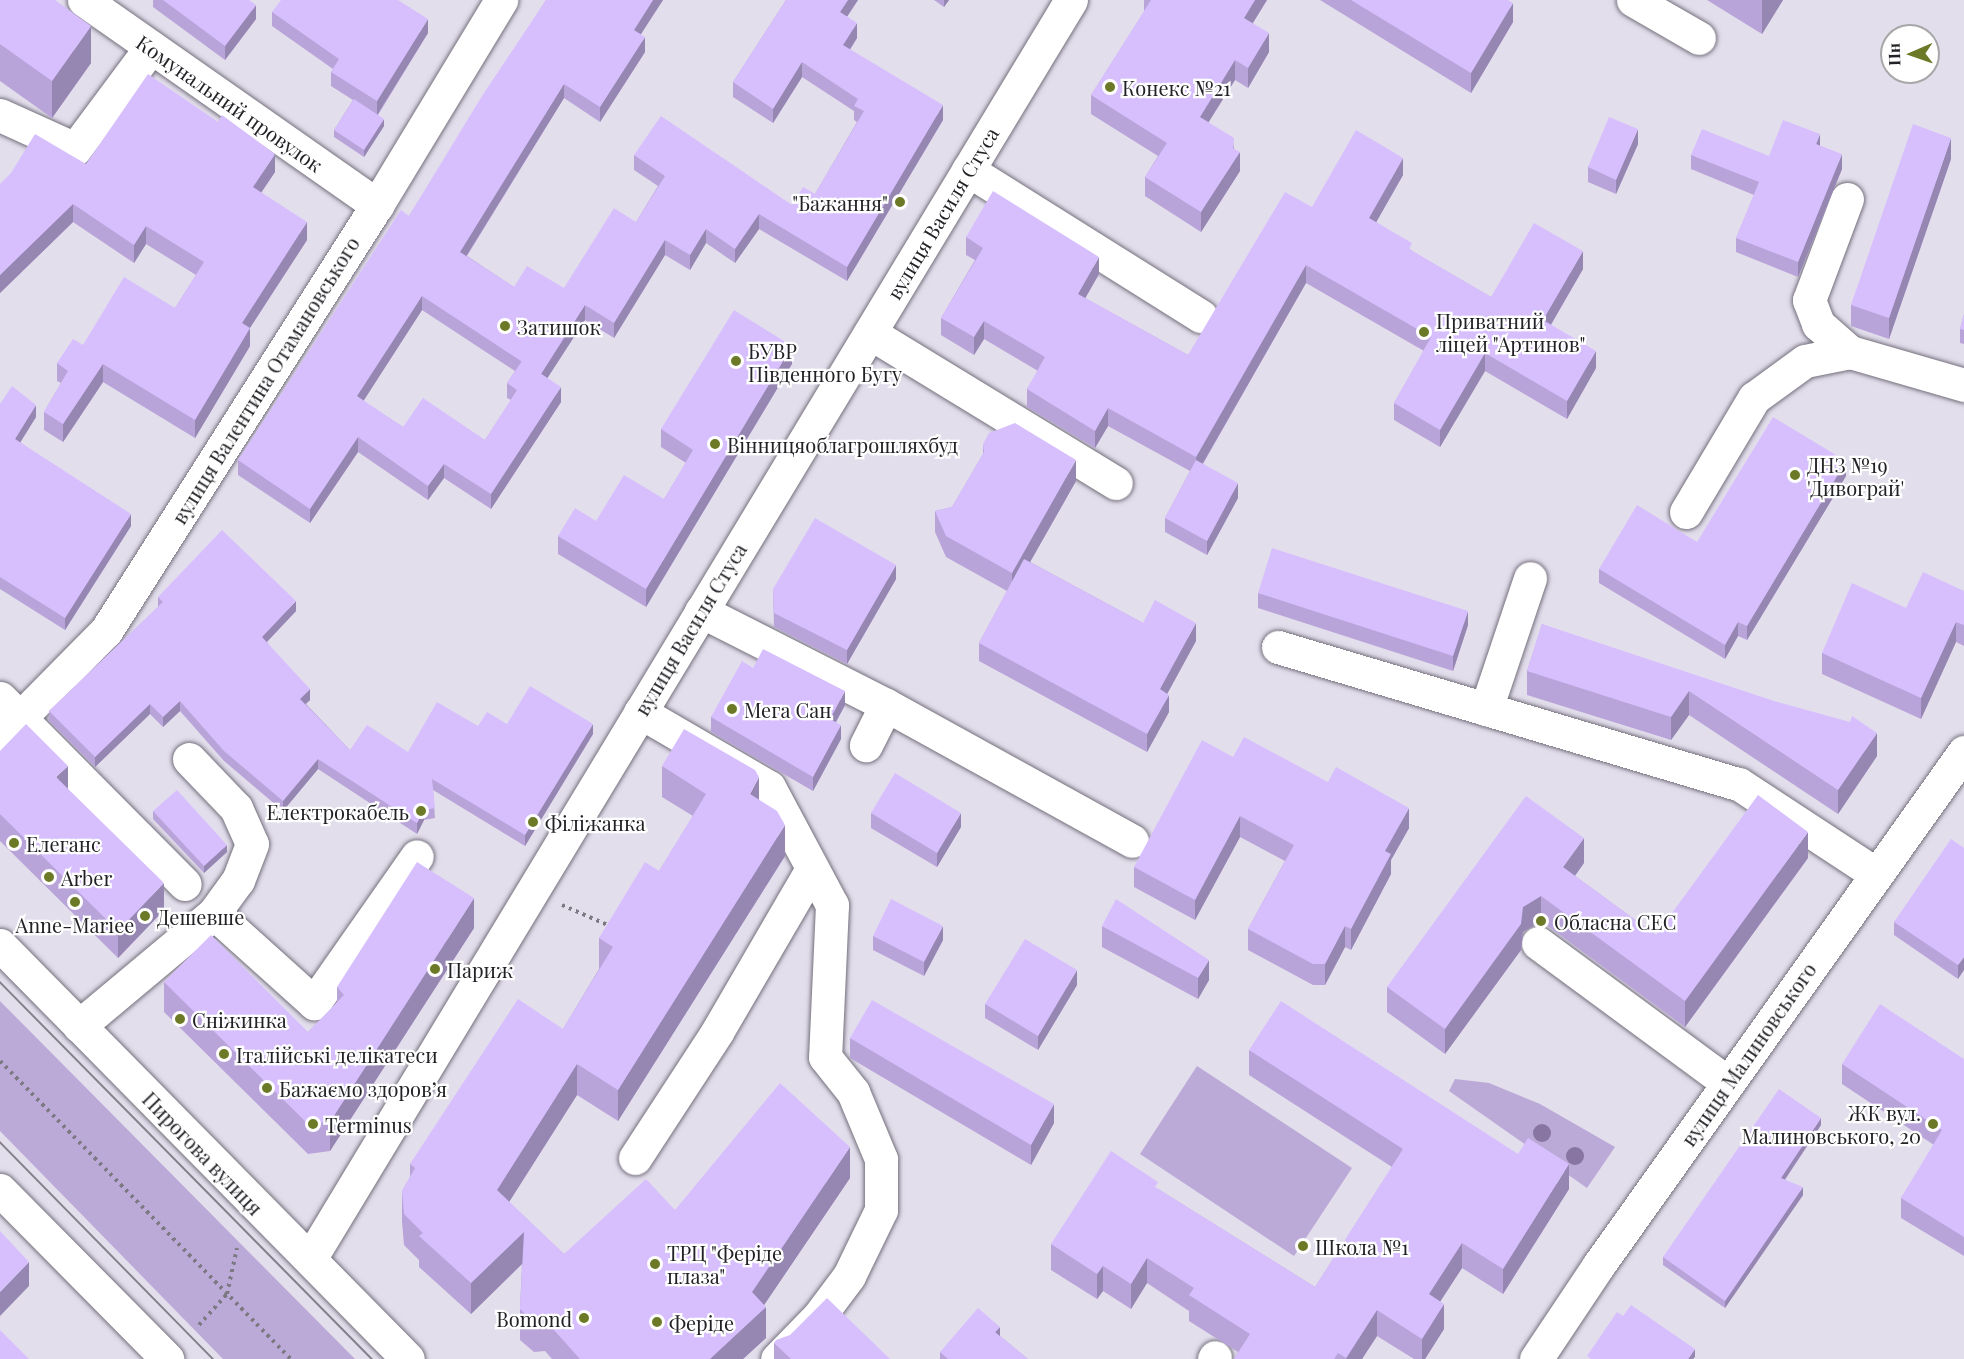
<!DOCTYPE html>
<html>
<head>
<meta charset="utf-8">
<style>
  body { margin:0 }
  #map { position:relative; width:1964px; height:1359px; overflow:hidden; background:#e3deec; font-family:"Playfair Display",serif }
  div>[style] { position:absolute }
  .green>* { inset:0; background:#bba9d8 }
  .path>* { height:4px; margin-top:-2px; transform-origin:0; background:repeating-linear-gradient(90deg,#7c7982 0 3px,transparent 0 7.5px) }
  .roads { filter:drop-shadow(0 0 2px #74707c) drop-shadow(0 0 2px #74707c) }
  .minor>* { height:33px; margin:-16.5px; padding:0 16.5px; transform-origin:16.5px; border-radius:16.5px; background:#fff }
  .major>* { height:33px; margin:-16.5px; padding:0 16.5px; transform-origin:16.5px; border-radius:16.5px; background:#fff }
  .tram>* { height:1.5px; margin:-0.75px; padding:0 0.75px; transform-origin:0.75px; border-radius:0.75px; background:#84818b }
  .trees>* { width:18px; height:18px; margin:-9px; border-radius:50%; background:#8975a2 }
  .wall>* { inset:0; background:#b9a4da }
  .shaded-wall>* { inset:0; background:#9686b2 }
  .building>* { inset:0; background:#d7bffe }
  .dots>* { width:16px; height:16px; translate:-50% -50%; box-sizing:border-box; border:3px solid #fff; border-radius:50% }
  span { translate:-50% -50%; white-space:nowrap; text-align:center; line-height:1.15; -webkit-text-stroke:4.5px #fff; paint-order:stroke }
  .poi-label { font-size:20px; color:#222126 }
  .left { translate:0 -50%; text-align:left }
  .right { translate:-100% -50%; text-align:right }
  .street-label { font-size:20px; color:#222126 }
  .north { position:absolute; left:1880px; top:24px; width:60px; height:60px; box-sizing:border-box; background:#fff; border:2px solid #a7a6a8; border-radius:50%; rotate:268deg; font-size:16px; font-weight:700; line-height:24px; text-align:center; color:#222126 }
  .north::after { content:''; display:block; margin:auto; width:21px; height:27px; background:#6c7926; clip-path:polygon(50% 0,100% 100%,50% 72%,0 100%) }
</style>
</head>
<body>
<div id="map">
  <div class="green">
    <div style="clip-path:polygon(0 1001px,227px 1230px,355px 1359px,223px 1359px,0 1131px)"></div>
    <div style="clip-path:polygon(1197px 1066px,1352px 1168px,1294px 1256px,1140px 1154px)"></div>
    <div style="clip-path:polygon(1455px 1079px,1489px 1083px,1540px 1104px,1615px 1147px,1587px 1188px,1449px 1091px)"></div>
  </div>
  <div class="path">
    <div style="left:562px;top:905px;width:52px;rotate:23.6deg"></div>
    <div style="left:0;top:1061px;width:417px;rotate:45.7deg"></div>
    <div style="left:199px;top:1325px;width:42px;rotate:-47.9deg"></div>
    <div style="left:227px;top:1294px;width:47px;rotate:-77.7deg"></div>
  </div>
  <div class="roads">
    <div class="minor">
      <div style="left:84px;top:0;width:358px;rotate:35deg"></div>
      <div style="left:1633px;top:0;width:76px;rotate:29.9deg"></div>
      <div style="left:0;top:115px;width:82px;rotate:24.4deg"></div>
      <div style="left:75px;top:149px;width:127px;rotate:-53.3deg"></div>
      <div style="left:968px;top:170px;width:275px;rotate:32.1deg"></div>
      <div style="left:1847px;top:199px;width:108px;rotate:110.6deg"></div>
      <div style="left:1809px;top:300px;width:26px;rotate:69deg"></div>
      <div style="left:1818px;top:324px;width:43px;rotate:41.2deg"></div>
      <div style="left:1850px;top:352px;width:119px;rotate:16.1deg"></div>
      <div style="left:870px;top:333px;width:288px;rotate:31.4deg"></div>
      <div style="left:1686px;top:512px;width:133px;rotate:-59.2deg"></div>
      <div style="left:1754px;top:398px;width:63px;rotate:-36deg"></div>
      <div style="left:1805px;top:361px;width:46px;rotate:-11.3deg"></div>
      <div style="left:701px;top:611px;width:208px;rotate:26.9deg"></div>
      <div style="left:886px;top:705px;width:45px;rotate:116.6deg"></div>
      <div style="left:1278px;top:647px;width:481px;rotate:16.6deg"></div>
      <div style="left:1739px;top:784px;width:164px;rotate:33.3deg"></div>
      <div style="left:0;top:698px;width:262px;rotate:45.2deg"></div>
      <div style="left:886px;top:705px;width:281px;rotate:28.9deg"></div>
      <div style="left:1486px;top:709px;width:138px;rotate:-71.4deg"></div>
      <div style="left:640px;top:712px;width:149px;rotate:30.2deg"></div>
      <div style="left:769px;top:787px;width:134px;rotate:61.9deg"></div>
      <div style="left:832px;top:905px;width:152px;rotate:92.6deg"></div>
      <div style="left:825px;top:1057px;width:45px;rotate:51.3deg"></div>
      <div style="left:853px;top:1092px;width:73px;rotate:67.3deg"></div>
      <div style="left:881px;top:1159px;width:51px;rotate:90deg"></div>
      <div style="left:881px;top:1210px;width:73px;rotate:115.9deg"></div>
      <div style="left:849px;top:1276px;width:50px;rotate:126.9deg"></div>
      <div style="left:819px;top:1316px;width:60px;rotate:134.3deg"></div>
      <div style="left:0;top:738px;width:151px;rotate:-45.3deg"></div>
      <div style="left:106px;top:631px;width:505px;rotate:-57.54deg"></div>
      <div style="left:377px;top:205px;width:240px;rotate:-58.8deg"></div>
      <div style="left:189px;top:759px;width:68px;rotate:46.2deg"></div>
      <div style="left:236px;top:808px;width:39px;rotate:66deg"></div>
      <div style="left:252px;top:844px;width:39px;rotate:111deg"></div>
      <div style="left:238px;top:880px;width:41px;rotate:126deg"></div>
      <div style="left:1538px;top:943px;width:236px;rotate:36.4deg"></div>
      <div style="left:79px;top:1026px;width:176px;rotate:-39.9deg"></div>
      <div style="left:214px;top:913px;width:135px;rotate:42deg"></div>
      <div style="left:314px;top:1003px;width:179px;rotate:-55deg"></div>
      <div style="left:635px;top:1158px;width:150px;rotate:-56.9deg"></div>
      <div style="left:717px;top:1032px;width:189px;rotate:-59.8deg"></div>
      <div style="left:310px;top:1259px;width:1471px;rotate:-58.85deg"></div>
      <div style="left:1214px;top:1359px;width:2px;rotate:-63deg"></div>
      <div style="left:1536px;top:1359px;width:112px;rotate:-56.3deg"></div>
      <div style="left:1598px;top:1266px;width:631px;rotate:-54.55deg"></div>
    </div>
    <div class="major">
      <div style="left:0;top:945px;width:581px;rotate:45.42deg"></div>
      <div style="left:0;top:1190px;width:238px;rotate:45.3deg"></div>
    </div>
  </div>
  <div class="tram">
    <div style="left:0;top:982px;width:530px;rotate:45.38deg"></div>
    <div style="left:0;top:1142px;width:304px;rotate:45.5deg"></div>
  </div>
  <div class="trees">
    <div style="left:1542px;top:1133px"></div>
    <div style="left:1575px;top:1156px"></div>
  </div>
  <div class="wall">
    <div style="clip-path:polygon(0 0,91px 63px,52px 118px,0 81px)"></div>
    <div style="clip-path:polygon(153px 0,249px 0,256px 19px,225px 60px,153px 7px)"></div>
    <div style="clip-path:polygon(evenodd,546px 0,663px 0,640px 34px,645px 52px,600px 122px,564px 98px,467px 256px,514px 287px,564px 288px,636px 222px,658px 186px,634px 170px,634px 155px,792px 205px,815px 194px,857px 122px,854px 120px,854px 111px,802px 77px,773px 123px,733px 97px,733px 82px,786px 0,858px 0,847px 17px,857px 38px,850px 50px,943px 120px,847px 281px,759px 229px,735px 263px,706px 243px,690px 270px,665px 255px,614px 338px,585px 320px,547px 378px,561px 402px,491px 509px,444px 478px,428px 500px,358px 452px,310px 523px,238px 475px,238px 460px,409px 216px,546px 0,422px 310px,515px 371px,507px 383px,507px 398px,511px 400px,485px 440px,403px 427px,363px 401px,422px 310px)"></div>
    <div style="clip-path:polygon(934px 0,949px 0,944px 7px)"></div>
    <div style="clip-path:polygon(1144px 0,1267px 0,1253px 23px,1269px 52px,1248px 88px,1235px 80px,1208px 122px,1234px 148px,1240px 171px,1201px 232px,1145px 196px,1145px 177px,1158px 156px,1091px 114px,1091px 95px,1144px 12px)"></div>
    <div style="clip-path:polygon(1320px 0,1508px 0,1513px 22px,1471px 93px)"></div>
    <div style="clip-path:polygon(1707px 0,1783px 0,1762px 34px)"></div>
    <div style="clip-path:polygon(272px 12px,428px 33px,378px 115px,384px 126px,364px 157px,334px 137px,334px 130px,353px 100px,331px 86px,331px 72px,333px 69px,272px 26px)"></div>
    <div style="clip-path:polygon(1638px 144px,1616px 194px,1588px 182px,1588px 167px)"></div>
    <div style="clip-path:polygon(1820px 146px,1842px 169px,1798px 277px,1736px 252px,1736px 238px,1754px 195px,1691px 169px,1691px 155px,1769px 156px)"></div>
    <div style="clip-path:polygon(1951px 159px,1889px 339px,1851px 326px,1851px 305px)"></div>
    <div style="clip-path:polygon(86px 164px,275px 172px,261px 192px,307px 240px,250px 328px,250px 346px,195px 438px,103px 382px,63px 442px,44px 430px,44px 412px,61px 383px,57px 381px,57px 363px,83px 345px,175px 308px,196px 275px,146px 244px,134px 263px,73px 222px,0 293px,0 184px)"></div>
    <div style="clip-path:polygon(1403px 175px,1376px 222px,1412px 251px,1491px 297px,1583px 269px,1551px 325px,1596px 368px,1567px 419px,1485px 371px,1440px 447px,1394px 420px,1394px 403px,1424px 351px,1306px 283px,1203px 464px,1238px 498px,1207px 555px,1165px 532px,1165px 518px,1190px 471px,1108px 426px,1095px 448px,1027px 407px,1027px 389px,1038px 371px,984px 339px,974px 355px,941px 335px,941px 318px,975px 260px,966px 255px,966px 237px,1099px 274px,1085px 298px,1188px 355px,1312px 207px)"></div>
    <div style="clip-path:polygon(1964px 314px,1964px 344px,1960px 343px,1960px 329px)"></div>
    <div style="clip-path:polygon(792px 364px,646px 607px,558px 554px,558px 536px,596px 521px,664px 499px,686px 463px,661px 447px,661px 429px)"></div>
    <div style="clip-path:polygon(0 404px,36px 417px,20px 442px,131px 526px,65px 630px,0 589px)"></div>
    <div style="clip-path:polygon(983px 444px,1076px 481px,1030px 562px,1143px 623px,1196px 641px,1167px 694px,1169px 712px,1147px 752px,979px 661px,979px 643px,1007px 591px,946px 557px,935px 532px,935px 511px,952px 507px,983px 454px)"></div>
    <div style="clip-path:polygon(1846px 476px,1747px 640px,1738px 636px,1725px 659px,1599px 583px,1599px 569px,1697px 542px)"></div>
    <div style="clip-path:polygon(896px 579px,847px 664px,774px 627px,773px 589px)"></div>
    <div style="clip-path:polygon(1964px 591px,1964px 646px,1956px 642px,1921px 719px,1822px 674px,1822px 653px,1906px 608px)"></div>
    <div style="clip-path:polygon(1258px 593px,1468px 625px,1453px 671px,1258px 608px)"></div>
    <div style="clip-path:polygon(158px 597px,296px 611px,267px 642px,310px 700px,306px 704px,350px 750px,408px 752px,478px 726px,507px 724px,593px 734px,525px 846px,433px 790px,435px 818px,424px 820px,417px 834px,318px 769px,283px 811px,224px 761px,180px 711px,163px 727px,150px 714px,95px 767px,49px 721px,49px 711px,158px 607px)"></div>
    <div style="clip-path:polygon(1542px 624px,1877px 756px,1838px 814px,1689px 715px,1671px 740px,1527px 695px,1527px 671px)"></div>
    <div style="clip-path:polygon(753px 668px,845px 705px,836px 722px,841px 739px,813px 791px,711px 732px,711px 717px)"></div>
    <div style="clip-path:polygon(0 751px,164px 910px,118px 958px,0 841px)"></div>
    <div style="clip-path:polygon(1233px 757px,1409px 828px,1391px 860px,1391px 874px,1351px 950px,1345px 947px,1325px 985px,1313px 985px,1248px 950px,1248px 929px,1285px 861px,1240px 837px,1195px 920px,1134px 887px,1134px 867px)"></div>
    <div style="clip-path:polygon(662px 766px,759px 800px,785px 856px,618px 1121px,577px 1095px,509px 1202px,564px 1254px,675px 1210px,850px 1178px,764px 1305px,766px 1338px,743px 1359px,552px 1359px,545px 1351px,534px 1352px,520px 1340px,520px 1309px,522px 1264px,471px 1314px,419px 1267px,419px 1260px,404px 1245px,402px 1222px,402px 1191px,410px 1177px,410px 1164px,563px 1029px,599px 969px,599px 938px,659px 871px,693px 816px,662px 797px)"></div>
    <div style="clip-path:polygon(153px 811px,227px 852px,204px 873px,153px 819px)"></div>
    <div style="clip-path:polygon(871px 813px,961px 827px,937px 867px,871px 828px)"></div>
    <div style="clip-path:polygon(1964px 848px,1958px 979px,1894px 935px,1894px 922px)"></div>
    <div style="clip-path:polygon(1808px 858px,1685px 1027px,1541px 921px,1523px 932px,1521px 950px,1445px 1054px,1387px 1012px,1387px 987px,1584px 863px,1575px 876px,1656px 935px)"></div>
    <div style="clip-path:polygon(1102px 926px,1209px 980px,1198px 999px,1102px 947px)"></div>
    <div style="clip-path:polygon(474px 928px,330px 1151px,308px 1154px,164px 1012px,164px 982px,308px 1032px,337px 1003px,337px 987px)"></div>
    <div style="clip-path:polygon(873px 936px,943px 940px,924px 976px,873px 950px)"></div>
    <div style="clip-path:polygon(1077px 985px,1038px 1050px,985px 1018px,985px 1004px)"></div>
    <div style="clip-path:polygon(850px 1038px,1054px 1123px,1031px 1165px,850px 1058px)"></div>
    <div style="clip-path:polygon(1249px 1050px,1569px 1189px,1503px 1294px,1462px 1268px,1440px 1301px,1444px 1329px,1425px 1359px,1414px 1359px,1377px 1336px,1362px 1359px,1234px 1359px,1238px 1352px,1189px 1321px,1189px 1311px,1147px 1283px,1131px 1309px,1103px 1291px,1097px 1299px,1051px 1270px,1051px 1244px,1158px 1189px,1315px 1287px,1392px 1167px,1249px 1075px)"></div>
    <div style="clip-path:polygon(1964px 1059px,1964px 1256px,1901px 1218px,1901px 1198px,1934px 1145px,1842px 1084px,1842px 1064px)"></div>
    <div style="clip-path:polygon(1821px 1125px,1785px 1180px,1803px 1195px,1725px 1308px,1663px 1265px,1663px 1257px)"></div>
    <div style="clip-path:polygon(1000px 1336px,1028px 1359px,940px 1359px,940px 1352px)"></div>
    <div style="clip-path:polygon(774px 1343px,890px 1359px,774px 1359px)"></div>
  </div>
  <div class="shaded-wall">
    <div style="clip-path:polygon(653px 0,663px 0,634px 45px,634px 30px)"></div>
    <div style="clip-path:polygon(848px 0,858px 0,840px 27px,840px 12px)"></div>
    <div style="clip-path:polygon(944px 0,949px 0,944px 7px)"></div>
    <div style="clip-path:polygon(1255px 0,1267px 0,1244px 37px,1244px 18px)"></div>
    <div style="clip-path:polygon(1762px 0,1783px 0,1762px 34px)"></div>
    <div style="clip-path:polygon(1513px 3px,1513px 22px,1471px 93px,1471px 73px)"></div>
    <div style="clip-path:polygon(256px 5px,256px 19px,225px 60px,225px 46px)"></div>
    <div style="clip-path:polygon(428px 19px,428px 33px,377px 115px,377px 101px)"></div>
    <div style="clip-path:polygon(857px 23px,857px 38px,843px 60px,843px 45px)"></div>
    <div style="clip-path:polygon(91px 26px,91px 63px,52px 118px,52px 81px)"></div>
    <div style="clip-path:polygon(1269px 33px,1269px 52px,1248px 88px,1248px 68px)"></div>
    <div style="clip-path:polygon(645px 37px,645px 52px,600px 122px,600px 107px)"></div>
    <div style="clip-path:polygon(1235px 60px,1235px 80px,1200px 136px,1200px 117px)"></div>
    <div style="clip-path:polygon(802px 62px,802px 77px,773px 123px,773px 109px)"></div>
    <div style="clip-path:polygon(564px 84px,564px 98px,460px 266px,460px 252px)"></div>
    <div style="clip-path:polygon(943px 105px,943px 120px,847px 281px,847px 267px)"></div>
    <div style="clip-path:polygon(384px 119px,384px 126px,364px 157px,364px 150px)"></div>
    <div style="clip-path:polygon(1638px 129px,1638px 144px,1616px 194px,1616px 180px)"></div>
    <div style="clip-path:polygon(1820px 134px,1820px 149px,1816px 144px)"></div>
    <div style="clip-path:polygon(1234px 138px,1233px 161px,1240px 152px,1240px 171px,1201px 232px,1201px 212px,1233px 148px)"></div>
    <div style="clip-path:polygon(1951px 138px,1951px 159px,1889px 339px,1889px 318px)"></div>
    <div style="clip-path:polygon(275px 154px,275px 172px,253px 205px,253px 187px)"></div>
    <div style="clip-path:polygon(1842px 154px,1842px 169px,1798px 277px,1798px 262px)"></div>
    <div style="clip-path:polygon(1403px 158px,1403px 175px,1369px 235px,1369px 218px)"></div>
    <div style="clip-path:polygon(73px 204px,73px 222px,0 293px,0 275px)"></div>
    <div style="clip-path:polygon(759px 214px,759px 229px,735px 263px,735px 249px)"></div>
    <div style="clip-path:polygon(307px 222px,307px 240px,242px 340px,242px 323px)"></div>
    <div style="clip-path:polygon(146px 226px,146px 244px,134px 263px,134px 245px)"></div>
    <div style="clip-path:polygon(706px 229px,706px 243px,690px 270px,690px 255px)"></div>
    <div style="clip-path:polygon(665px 240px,665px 255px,614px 338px,614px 323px)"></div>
    <div style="clip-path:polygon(1583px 251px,1583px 269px,1543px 338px,1543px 320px)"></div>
    <div style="clip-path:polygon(1099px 257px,1099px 274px,1078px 311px,1078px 294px)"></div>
    <div style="clip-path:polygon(1306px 265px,1306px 283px,1196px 475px,1196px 457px)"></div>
    <div style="clip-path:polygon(422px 296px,422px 310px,357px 411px,357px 396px)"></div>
    <div style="clip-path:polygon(585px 305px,585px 320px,541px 388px,541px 374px)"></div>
    <div style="clip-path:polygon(984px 321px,984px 339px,974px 355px,974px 337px)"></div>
    <div style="clip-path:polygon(250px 328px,250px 346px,195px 438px,195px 420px)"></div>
    <div style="clip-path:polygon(792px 346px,792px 364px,646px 607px,646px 589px)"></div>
    <div style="clip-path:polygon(1596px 351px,1596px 368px,1567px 419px,1567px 401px)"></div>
    <div style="clip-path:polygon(1485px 353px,1485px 371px,1440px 447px,1440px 430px)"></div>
    <div style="clip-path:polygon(103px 364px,103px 382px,63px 442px,63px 424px)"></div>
    <div style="clip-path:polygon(561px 387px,561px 402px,491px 509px,491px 494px)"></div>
    <div style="clip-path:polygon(36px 405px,36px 417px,15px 451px,15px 439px)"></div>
    <div style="clip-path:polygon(1108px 408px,1108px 426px,1095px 448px,1095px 431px)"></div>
    <div style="clip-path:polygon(358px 437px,358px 452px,310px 523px,310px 509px)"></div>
    <div style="clip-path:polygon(1076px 460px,1076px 481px,1012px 594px,1012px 573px)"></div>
    <div style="clip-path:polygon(1846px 461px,1846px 476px,1747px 640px,1747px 626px)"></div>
    <div style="clip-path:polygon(444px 464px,444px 478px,428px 500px,428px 486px)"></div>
    <div style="clip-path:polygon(1238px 483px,1238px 498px,1207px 555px,1207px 541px)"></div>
    <div style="clip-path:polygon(131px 514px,131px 526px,65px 630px,65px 618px)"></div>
    <div style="clip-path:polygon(896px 565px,896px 579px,847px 664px,847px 650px)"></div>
    <div style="clip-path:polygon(296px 601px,296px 611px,262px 647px,262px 637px)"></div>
    <div style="clip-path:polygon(1468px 611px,1468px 625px,1453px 671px,1453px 656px)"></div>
    <div style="clip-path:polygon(1738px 622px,1738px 636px,1725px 659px,1725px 645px)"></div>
    <div style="clip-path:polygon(1956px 622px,1956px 642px,1921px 719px,1921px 698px)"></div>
    <div style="clip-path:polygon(1196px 623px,1196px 641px,1160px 707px,1160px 689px)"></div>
    <div style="clip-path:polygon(310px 689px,310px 700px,300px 709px,300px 699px)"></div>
    <div style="clip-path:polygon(845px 691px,845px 705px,830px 733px,830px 719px)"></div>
    <div style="clip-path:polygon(1689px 691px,1689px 715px,1671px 740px,1671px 717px)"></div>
    <div style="clip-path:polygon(1169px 695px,1169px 712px,1147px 752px,1147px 734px)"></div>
    <div style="clip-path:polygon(180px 701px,180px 711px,163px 727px,163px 717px)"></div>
    <div style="clip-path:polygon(150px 704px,150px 714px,95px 767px,95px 757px)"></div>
    <div style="clip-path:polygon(593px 724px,593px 734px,525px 846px,525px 835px)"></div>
    <div style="clip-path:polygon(841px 725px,841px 739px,813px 791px,813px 777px)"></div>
    <div style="clip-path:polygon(1877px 733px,1877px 756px,1838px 814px,1838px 790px)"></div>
    <div style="clip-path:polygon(318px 759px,318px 769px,283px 811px,283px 801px)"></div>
    <div style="clip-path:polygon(68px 766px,68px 793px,56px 777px)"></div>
    <div style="clip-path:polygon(759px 777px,759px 808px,750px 794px)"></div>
    <div style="clip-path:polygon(1409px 808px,1409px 828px,1391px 860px,1391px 874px,1351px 950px,1351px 929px,1385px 851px)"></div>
    <div style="clip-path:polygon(424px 810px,424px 820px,417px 834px,417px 823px)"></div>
    <div style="clip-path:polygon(961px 813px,961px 827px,937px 867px,937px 853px)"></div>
    <div style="clip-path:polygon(1240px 816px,1240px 837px,1195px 920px,1195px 900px)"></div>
    <div style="clip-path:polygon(785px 825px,785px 856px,618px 1121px,618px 1090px)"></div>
    <div style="clip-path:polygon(1808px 832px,1808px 858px,1685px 1027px,1685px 1001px)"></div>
    <div style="clip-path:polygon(1584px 838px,1584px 863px,1563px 892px,1563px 867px)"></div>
    <div style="clip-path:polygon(227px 845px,227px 852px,204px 873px,204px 866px)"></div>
    <div style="clip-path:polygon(164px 883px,164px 910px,118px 958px,118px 931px)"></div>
    <div style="clip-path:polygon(1541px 896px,1541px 921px,1523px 932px,1521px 950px,1445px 1054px,1445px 1029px,1523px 907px)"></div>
    <div style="clip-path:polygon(474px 898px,474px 928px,330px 1151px,330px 1122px)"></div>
    <div style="clip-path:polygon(943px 926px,943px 940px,924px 976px,924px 962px)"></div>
    <div style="clip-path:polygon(1345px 926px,1345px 947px,1325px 985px,1325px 964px)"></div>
    <div style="clip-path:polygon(1964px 957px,1964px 970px,1958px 979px,1958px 965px)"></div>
    <div style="clip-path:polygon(1209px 960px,1209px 980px,1198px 999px,1198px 978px)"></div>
    <div style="clip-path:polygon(1077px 970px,1077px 985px,1038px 1050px,1038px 1036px)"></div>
    <div style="clip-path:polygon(577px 1064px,577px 1095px,497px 1221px,497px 1190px)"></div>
    <div style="clip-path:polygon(1054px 1104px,1054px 1123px,1031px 1165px,1031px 1145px)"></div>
    <div style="clip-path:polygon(1821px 1118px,1821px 1125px,1781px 1185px,1781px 1178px)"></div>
    <div style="clip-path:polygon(850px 1147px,850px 1178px,758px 1314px,766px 1307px,766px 1338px,743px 1359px,710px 1359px,752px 1292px)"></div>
    <div style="clip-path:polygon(1569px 1164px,1569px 1189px,1503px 1294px,1503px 1269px)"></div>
    <div style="clip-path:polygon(1803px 1187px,1803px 1195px,1725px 1308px,1725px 1301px)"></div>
    <div style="clip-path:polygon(524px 1232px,524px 1262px,471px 1314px,471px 1283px)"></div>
    <div style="clip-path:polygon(1462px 1243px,1462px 1268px,1429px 1319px,1429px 1294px)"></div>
    <div style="clip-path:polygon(1147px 1258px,1147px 1283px,1131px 1309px,1131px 1284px)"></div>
    <div style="clip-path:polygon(29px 1262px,29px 1286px,0 1316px,0 1292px)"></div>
    <div style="clip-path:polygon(1103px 1266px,1103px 1291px,1097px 1299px,1097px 1274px)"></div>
    <div style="clip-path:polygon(1444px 1304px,1444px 1329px,1425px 1359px,1422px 1359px,1422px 1339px)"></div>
    <div style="clip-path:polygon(1377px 1310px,1377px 1336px,1362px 1359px,1346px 1359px)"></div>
    <div style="clip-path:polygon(1000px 1327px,1000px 1348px,995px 1332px)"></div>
    <div style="clip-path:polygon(1695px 1349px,1695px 1357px,1693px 1359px,1688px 1359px)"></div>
  </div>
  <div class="building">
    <div style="clip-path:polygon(0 0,55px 0,91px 26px,52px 81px,0 44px)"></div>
    <div style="clip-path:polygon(163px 0,249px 0,256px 5px,225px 46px)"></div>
    <div style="clip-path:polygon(281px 0,398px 0,428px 19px,377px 101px,331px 72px,339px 59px,272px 12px)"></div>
    <div style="clip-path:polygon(546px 0,653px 0,634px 30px,645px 37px,600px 107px,564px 84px,460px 252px,514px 287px,527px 266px,564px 288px,614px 208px,636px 222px,665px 176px,634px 155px,661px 116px,792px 205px,803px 187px,815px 194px,864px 111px,854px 106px,858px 99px,802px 62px,773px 109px,733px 82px,786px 0,848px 0,840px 12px,857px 23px,843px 45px,943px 105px,847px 267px,759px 214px,735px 249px,706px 229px,690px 255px,665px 240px,614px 323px,585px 305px,541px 374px,422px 296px,357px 396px,403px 427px,423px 398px,485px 440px,517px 390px,507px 383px,522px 361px,561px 387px,491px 494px,444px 464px,428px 486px,358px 437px,310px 509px,238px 460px,401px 210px,409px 216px,482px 96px)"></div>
    <div style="clip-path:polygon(1151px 0,1255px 0,1244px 18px,1269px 33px,1248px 68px,1235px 60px,1200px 117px,1234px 138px,1233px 148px,1240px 152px,1201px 212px,1145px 177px,1167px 143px,1091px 95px)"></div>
    <div style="clip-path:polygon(1351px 0,1508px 0,1513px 3px,1471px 73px)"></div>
    <div style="clip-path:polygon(148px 74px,218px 122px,222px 115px,275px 154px,253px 187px,307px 222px,242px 323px,250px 328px,195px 420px,103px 364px,63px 424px,44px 412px,68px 371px,57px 363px,73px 339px,83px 345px,124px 277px,175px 308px,204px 262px,146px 226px,134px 245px,73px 204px,0 275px,0 184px,11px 173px,35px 134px,86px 164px)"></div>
    <div style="clip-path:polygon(354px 99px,384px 119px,364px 150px,334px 130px)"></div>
    <div style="clip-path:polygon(1609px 117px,1638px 129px,1616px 180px,1588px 167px)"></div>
    <div style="clip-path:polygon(1783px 120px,1820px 134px,1816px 144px,1842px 154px,1798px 262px,1736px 238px,1759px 182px,1691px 155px,1702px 129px,1769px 156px)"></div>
    <div style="clip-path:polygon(1913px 124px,1951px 138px,1889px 318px,1851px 305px)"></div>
    <div style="clip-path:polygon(1356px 130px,1403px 158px,1369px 218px,1412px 243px,1409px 249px,1491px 297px,1534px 223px,1583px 251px,1543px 320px,1596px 351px,1567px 401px,1485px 353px,1440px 430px,1394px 403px,1431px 337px,1306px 265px,1196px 457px,1108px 408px,1095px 431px,1027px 389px,1045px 357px,984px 321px,974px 337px,941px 318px,983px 248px,966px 237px,993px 191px,1099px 257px,1078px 294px,1188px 355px,1285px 192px,1312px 207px)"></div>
    <div style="clip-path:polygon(734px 310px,792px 346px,646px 589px,558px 536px,575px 508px,596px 521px,624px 475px,664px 499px,693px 450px,661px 429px)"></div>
    <div style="clip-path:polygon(1964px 314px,1964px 330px,1960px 329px)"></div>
    <div style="clip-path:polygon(12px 386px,36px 405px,15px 439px,131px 514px,65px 618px,0 577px,0 404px)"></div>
    <div style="clip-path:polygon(1773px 417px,1846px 461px,1747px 626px,1738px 622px,1725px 645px,1599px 569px,1637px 505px,1697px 542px)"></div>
    <div style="clip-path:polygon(1015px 423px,1076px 460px,1012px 573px,946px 536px,935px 511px,952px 507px,984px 452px,983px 444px,989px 433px)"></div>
    <div style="clip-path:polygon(1196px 460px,1238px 483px,1207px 541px,1165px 518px)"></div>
    <div style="clip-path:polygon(815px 518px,896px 565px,847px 650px,774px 613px,773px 589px)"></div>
    <div style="clip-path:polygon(222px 530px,296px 601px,262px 637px,310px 689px,300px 699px,350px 750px,367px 725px,408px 752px,437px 702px,478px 726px,487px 712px,507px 724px,530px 686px,593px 724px,525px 835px,432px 779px,435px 808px,424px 810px,417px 823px,318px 759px,283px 801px,224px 751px,180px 701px,163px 717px,150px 704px,95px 757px,49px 711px,163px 602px,158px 597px)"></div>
    <div style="clip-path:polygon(1272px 548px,1468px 611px,1453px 656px,1258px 593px)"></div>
    <div style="clip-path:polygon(1024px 559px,1143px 623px,1155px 600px,1196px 623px,1160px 689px,1169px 695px,1147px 734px,979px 643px)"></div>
    <div style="clip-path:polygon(1923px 572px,1964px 591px,1964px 625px,1956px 622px,1921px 698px,1822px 653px,1852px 583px,1906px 608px)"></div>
    <div style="clip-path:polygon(1542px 624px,1774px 701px,1850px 722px,1852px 716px,1877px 733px,1838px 790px,1689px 691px,1671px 717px,1527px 671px)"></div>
    <div style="clip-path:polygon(763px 649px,845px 691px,830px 719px,841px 725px,813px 777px,711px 717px,742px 661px,753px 668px)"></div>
    <div style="clip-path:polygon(26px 724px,68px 766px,56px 777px,164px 883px,118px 931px,0 814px,0 751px)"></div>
    <div style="clip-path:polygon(684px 729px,755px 770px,759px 777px,750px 794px,777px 811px,785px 825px,618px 1090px,577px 1064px,497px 1190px,564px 1254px,646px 1179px,675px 1210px,780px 1083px,850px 1147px,752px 1292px,766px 1307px,710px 1359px,580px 1359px,545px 1320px,534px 1322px,520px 1309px,524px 1232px,471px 1283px,419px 1236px,423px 1233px,404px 1214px,402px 1191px,415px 1168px,410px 1164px,518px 999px,563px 1029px,613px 947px,599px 938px,645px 862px,659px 871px,706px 794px,662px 766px)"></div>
    <div style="clip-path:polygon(1244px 737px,1328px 782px,1336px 767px,1409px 808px,1385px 851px,1391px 854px,1351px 929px,1345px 926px,1325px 964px,1313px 964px,1248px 929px,1294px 845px,1240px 816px,1195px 900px,1134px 867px,1202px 740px,1233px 757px)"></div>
    <div style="clip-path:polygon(895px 773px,961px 813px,937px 853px,871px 813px)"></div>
    <div style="clip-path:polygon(177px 790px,227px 845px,204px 866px,153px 811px)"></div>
    <div style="clip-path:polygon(1758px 795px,1808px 832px,1685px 1001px,1541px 896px,1523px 907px,1521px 924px,1445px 1029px,1387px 987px,1526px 796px,1584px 838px,1563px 867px,1656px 935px)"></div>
    <div style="clip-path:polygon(1951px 839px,1964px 848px,1964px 957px,1958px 965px,1894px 922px)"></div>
    <div style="clip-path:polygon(417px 862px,474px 898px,330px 1122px,308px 1124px,164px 982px,211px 935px,308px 1032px,344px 995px,337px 987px)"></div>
    <div style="clip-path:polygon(891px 899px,943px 926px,924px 962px,873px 936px)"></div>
    <div style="clip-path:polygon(1116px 899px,1209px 960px,1198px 978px,1102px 926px)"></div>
    <div style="clip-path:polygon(1025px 939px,1077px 970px,1038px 1036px,985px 1004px)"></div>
    <div style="clip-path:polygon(872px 1000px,1054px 1104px,1031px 1145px,850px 1038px)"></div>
    <div style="clip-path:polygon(1281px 1001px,1518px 1154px,1528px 1138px,1569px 1164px,1503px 1269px,1462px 1243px,1429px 1294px,1444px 1304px,1422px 1339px,1377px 1310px,1346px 1358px,1338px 1353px,1334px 1359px,1234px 1359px,1250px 1334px,1189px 1295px,1194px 1288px,1147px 1258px,1131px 1284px,1103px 1266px,1097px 1274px,1051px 1244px,1111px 1151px,1158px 1182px,1155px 1187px,1315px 1287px,1403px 1149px,1249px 1050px)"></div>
    <div style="clip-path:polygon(1880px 1004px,1964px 1059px,1964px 1237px,1901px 1198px,1942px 1130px,1842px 1064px)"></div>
    <div style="clip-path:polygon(1779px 1089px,1821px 1118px,1781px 1178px,1803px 1187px,1725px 1301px,1663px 1257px)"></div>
    <div style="clip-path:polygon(0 1231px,29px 1262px,0 1292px)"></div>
    <div style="clip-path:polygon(827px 1298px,890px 1359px,791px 1359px,774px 1343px,776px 1340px,790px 1335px)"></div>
    <div style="clip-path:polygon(1631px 1305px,1695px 1349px,1688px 1359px,1591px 1359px,1587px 1356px,1617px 1312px,1623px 1316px)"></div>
    <div style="clip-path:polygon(978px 1308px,1000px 1327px,995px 1332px,1028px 1359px,948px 1359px,940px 1352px)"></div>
    <div style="clip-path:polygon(0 1330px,29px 1359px,0 1359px)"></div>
  </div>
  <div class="dots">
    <div style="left:1110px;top:87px;background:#6c7926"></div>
    <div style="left:900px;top:202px;background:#6c7926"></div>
    <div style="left:505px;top:326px;background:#6c7926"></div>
    <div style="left:1424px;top:332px;background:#6c7926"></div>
    <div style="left:736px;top:361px;background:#6c7926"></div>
    <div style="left:715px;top:444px;background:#6c7926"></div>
    <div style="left:1795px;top:475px;background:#6c7926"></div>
    <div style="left:732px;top:709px;background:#6c7926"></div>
    <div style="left:421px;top:811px;background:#6c7926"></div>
    <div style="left:533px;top:822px;background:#6c7926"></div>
    <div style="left:14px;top:843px;background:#6c7926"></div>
    <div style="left:49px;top:877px;background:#6c7926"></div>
    <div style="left:75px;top:902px;background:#6c7926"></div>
    <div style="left:145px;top:916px;background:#6c7926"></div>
    <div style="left:1541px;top:921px;background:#6c7926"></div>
    <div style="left:435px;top:969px;background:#6c7926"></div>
    <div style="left:180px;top:1019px;background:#6c7926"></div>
    <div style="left:224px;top:1054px;background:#6c7926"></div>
    <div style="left:267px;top:1088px;background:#6c7926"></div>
    <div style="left:313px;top:1124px;background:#6c7926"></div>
    <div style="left:1933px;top:1124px;background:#6c7926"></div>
    <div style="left:1303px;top:1246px;background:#6c7926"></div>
    <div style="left:655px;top:1264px;background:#6c7926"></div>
    <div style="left:584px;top:1318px;background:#6c7926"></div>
    <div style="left:657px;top:1322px;background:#6c7926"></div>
  </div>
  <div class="poi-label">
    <span class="left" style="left:1122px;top:87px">Конекс №21</span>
    <span class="right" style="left:888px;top:202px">"Бажання"</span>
    <span class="left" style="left:1436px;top:332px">Приватний<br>ліцей "Артинов"</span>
    <span class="left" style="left:517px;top:326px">Затишок</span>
    <span class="left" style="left:748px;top:362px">БУВР<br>Південного Бугу</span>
    <span class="left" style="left:727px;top:444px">Вінницяоблагрошляхбуд</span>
    <span class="left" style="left:1807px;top:476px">ДНЗ №19<br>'Дивограй'</span>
    <span class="left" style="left:744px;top:709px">Мега Сан</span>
    <span class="right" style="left:409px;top:811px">Електрокабель</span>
    <span class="left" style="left:545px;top:822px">Філіжанка</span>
    <span class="left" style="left:26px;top:843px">Елеганс</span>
    <span class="left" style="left:61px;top:877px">Arber</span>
    <span class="left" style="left:157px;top:916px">Дешевше</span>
    <span class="left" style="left:1554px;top:921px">Обласна СЕС</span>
    <span style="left:75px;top:924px">Anne-Mariee</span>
    <span class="left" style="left:447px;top:969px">Париж</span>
    <span class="left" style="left:192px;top:1019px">Сніжинка</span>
    <span class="left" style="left:236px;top:1054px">Італійські делікатеси</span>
    <span class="left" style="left:279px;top:1088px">Бажаємо здоровʼя</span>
    <span class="right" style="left:1921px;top:1124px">ЖК вул.<br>Малиновського, 20</span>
    <span class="left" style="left:325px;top:1124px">Terminus</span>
    <span class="left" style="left:1315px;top:1246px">Школа №1</span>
    <span class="left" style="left:667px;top:1264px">ТРЦ "Феріде<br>плаза"</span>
    <span class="right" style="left:572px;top:1318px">Bomond</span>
    <span class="left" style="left:669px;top:1322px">Феріде</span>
  </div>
  <div class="street-label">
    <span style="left:230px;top:103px;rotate:35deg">Комунальний провулок</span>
    <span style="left:942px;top:213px;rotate:-59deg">вулиця Василя Стуса</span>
    <span style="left:265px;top:380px;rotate:-58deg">вулиця Валентина Отамановського</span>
    <span style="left:690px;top:629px;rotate:-59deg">вулиця Василя Стуса</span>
    <span style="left:1748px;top:1054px;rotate:-55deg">вулиця Малиновського</span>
    <span style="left:203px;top:1153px;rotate:46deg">Пирогова вулиця</span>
  </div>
  <div class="north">Пн</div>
</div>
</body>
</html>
